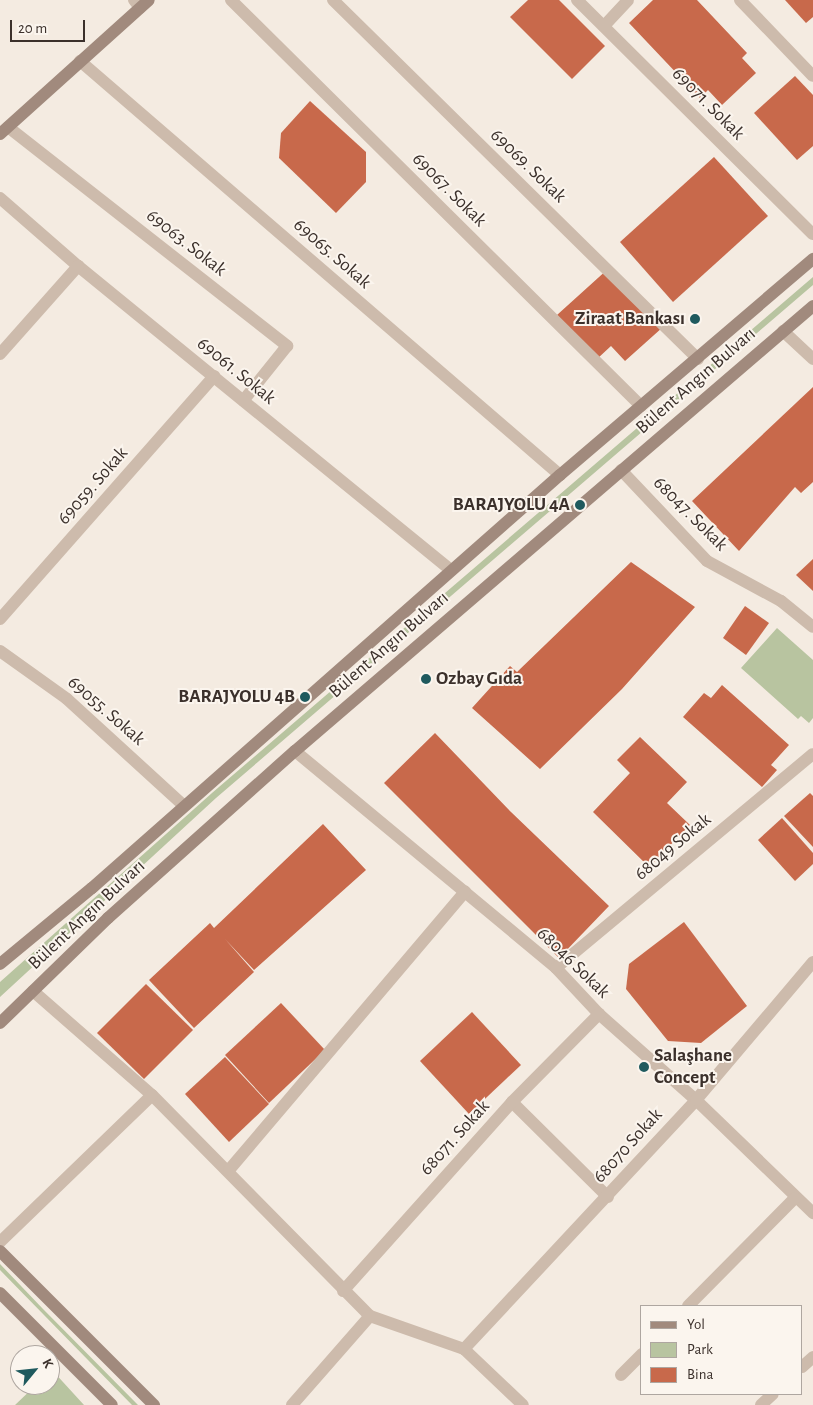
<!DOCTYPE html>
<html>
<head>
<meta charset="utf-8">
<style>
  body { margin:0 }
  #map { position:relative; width:813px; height:1405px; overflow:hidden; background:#f4ebe1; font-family:"Alegreya Sans",sans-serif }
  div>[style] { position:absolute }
  .green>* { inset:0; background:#b8c4a0 }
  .building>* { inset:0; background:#c8694b }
  .street>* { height:12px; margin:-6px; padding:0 6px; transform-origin:6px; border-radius:6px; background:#cdbbac }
  .secondary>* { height:12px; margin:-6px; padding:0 6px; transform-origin:6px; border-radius:6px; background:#a18a7d }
  .dots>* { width:14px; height:14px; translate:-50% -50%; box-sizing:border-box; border:2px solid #fbf5ee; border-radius:50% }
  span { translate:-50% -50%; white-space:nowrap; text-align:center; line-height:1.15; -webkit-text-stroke:4px #fbf5ee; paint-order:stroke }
  .street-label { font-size:19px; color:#3b302b }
  .poi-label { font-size:19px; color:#3b302b; font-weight:700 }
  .right { translate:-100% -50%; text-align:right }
  .left { translate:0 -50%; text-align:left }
  .legend { position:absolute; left:640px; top:1305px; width:162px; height:90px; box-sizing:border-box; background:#fbf5ee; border:1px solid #aea6a0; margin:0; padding:6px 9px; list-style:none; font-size:15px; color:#3b302b }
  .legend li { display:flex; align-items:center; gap:10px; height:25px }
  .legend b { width:25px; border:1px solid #aea6a0 }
  .north { position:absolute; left:10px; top:1345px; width:50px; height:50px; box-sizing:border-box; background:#fbf5ee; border:1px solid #aea6a0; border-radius:50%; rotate:62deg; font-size:14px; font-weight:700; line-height:20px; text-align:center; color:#3b302b }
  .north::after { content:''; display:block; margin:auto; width:18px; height:22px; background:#1f5a5e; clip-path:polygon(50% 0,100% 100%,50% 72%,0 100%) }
  .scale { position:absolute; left:10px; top:20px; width:75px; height:22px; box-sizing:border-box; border:2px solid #3b302b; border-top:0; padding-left:6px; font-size:15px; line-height:18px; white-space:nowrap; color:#3b302b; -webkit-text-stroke:4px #fbf5ee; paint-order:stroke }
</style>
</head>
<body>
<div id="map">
  <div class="green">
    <div style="clip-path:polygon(813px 277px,813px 285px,216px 798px,0 997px,0 982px,212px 793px)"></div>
    <div style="clip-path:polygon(777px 628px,813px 660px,813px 718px,809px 723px,801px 716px,798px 719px,741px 668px)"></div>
    <div style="clip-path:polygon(0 1264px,43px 1309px,138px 1405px,132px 1405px,0 1270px)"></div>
    <div style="clip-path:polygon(52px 1370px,84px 1405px,15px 1405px,36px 1385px,50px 1385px)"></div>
  </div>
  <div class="building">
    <div style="clip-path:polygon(528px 0,559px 0,605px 46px,572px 79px,510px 17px)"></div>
    <div style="clip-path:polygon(653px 0,697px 0,747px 53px,742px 58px,756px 73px,722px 105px,708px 90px,700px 98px,629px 23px)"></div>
    <div style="clip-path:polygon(785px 0,813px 0,813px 17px,806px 23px)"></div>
    <div style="clip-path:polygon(795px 76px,813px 95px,813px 146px,797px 160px,754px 113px)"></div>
    <div style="clip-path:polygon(310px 101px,366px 152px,366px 182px,336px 213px,279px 158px,281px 133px)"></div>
    <div style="clip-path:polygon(714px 157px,768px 216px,673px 302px,620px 242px)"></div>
    <div style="clip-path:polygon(609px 268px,663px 327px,625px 361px,611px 346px,597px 359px,557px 315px)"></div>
    <div style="clip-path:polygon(813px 387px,813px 482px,801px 493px,795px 487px,739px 551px,692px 501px)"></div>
    <div style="clip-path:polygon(813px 559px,813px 591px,796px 575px)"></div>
    <div style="clip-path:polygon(631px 562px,695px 607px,622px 689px,540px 769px,472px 708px,510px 666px,517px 672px)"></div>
    <div style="clip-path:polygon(745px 606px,769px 623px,746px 655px,723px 638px)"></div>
    <div style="clip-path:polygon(722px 685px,789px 745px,771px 765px,777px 770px,762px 787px,683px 717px,704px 693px,711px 698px)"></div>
    <div style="clip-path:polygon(435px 733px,511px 812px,609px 906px,559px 958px,384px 783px)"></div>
    <div style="clip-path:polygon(640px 737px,687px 782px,667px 803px,690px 825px,649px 867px,593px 812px,630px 773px,617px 760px)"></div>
    <div style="clip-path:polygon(810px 793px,813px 796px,813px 847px,784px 816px)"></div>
    <div style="clip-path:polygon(782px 818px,813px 853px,813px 864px,795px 881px,758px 840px)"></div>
    <div style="clip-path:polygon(323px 824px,366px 870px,254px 970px,225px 939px,254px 972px,194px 1028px,149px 980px,210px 923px,214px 928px)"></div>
    <div style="clip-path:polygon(684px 922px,747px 1006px,701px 1043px,668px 1041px,626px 989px,629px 964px)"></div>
    <div style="clip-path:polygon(146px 984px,193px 1030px,144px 1079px,97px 1033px)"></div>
    <div style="clip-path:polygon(281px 1003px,325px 1050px,269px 1103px,225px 1055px)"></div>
    <div style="clip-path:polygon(472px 1012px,521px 1065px,469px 1114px,420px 1061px)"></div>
    <div style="clip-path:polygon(225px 1057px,269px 1104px,229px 1142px,185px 1094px)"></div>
  </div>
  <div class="street">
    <div style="left:134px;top:0;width:10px;rotate:53deg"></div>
    <div style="left:231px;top:0;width:577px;rotate:44.72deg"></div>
    <div style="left:333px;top:0;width:512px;rotate:44.53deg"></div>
    <div style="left:577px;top:0;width:332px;rotate:44.8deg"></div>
    <div style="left:740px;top:0;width:105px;rotate:46.2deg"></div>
    <div style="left:604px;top:26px;width:35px;rotate:-47deg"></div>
    <div style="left:80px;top:61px;width:634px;rotate:40.78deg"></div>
    <div style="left:8px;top:127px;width:355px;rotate:38.1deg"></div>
    <div style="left:287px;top:346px;width:70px;rotate:128.7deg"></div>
    <div style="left:0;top:198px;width:103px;rotate:41.1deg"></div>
    <div style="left:78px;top:266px;width:481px;rotate:39.2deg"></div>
    <div style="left:783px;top:331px;width:41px;rotate:43deg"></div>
    <div style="left:0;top:354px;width:118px;rotate:-48.4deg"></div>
    <div style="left:621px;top:470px;width:125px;rotate:46.6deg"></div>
    <div style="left:707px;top:561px;width:84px;rotate:28.4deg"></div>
    <div style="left:781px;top:601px;width:41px;rotate:39.1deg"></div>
    <div style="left:0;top:619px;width:324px;rotate:-48.6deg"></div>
    <div style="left:0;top:651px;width:82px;rotate:35.6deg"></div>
    <div style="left:67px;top:699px;width:157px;rotate:42.4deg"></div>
    <div style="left:295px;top:751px;width:339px;rotate:39.7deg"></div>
    <div style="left:556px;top:968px;width:63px;rotate:46.9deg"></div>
    <div style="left:599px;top:1014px;width:130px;rotate:41.6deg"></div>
    <div style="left:696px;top:1100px;width:163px;rotate:44deg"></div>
    <div style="left:556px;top:968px;width:334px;rotate:-39.8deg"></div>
    <div style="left:33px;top:991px;width:158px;rotate:41.2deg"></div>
    <div style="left:152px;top:1095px;width:310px;rotate:45.4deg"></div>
    <div style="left:370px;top:1316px;width:100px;rotate:19.3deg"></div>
    <div style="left:464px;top:1349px;width:81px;rotate:43.5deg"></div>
    <div style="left:512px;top:1102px;width:135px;rotate:44.7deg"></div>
    <div style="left:229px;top:1170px;width:365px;rotate:-49.7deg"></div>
    <div style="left:0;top:1242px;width:211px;rotate:-44deg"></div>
    <div style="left:343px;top:1291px;width:254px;rotate:-48.2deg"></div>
    <div style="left:512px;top:1102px;width:124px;rotate:-45.3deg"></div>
    <div style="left:688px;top:1306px;width:152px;rotate:-45.3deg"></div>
    <div style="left:464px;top:1349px;width:340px;rotate:-47deg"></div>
    <div style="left:696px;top:1100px;width:181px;rotate:-49.7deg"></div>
    <div style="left:802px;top:1367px;width:15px;rotate:-42deg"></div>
    <div style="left:621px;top:1375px;width:30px;rotate:-45deg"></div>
    <div style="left:292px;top:1405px;width:118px;rotate:-48.8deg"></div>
    <div style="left:761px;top:1405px;width:16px;rotate:-43deg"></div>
  </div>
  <div class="secondary">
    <div style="left:0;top:134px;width:200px;rotate:-42deg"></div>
    <div style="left:0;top:964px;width:119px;rotate:-39.6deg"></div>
    <div style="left:92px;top:888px;width:624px;rotate:-41.43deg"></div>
    <div style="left:560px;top:475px;width:333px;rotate:-40.5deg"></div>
    <div style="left:0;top:1023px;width:151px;rotate:-44.2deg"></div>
    <div style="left:108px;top:918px;width:251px;rotate:-41.8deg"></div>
    <div style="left:295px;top:751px;width:683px;rotate:-40.66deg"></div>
    <div style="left:0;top:1251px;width:218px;rotate:45deg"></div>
    <div style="left:0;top:1293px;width:158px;rotate:45deg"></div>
  </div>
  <div class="dots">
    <div style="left:695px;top:319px;background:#1f5a5e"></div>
    <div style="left:580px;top:505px;background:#1f5a5e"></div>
    <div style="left:426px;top:679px;background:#1f5a5e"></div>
    <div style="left:305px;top:697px;background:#1f5a5e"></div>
    <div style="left:644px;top:1067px;background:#1f5a5e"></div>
  </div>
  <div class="street-label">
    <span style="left:708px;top:104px;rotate:45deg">69071. Sokak</span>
    <span style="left:528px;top:166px;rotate:44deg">69069. Sokak</span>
    <span style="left:449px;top:190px;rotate:45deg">69067. Sokak</span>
    <span style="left:186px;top:243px;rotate:38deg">69063. Sokak</span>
    <span style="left:332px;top:254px;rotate:41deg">69065. Sokak</span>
    <span style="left:236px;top:371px;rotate:39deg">69061. Sokak</span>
    <span style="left:696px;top:381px;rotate:-41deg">Bülent Angın Bulvarı</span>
    <span style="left:93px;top:486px;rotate:-49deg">69059. Sokak</span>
    <span style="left:690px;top:514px;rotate:45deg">68047. Sokak</span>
    <span style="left:389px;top:645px;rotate:-41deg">Bülent Angın Bulvarı</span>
    <span style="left:106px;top:711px;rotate:41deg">69055. Sokak</span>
    <span style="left:673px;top:847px;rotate:-40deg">68049 Sokak</span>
    <span style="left:87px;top:915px;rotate:-43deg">Bülent Angın Bulvarı</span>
    <span style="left:573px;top:963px;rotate:44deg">68046 Sokak</span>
    <span style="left:455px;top:1138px;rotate:-48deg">68071. Sokak</span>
    <span style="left:628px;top:1146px;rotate:-48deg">68070 Sokak</span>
  </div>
  <div class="poi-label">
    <span class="right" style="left:685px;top:319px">Ziraat Bankası</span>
    <span class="right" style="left:570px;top:505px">BARAJYOLU 4A</span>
    <span class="left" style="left:436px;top:679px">Ozbay Gıda</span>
    <span class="right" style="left:295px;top:697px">BARAJYOLU 4B</span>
    <span class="left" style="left:654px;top:1067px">Salaşhane<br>Concept</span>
  </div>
  <ul class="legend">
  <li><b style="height:6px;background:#a18a7d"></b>Yol</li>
  <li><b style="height:14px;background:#b8c4a0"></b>Park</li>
  <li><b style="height:14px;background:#c8694b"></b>Bina</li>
  </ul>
  <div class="north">K</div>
  <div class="scale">20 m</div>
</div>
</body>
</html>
